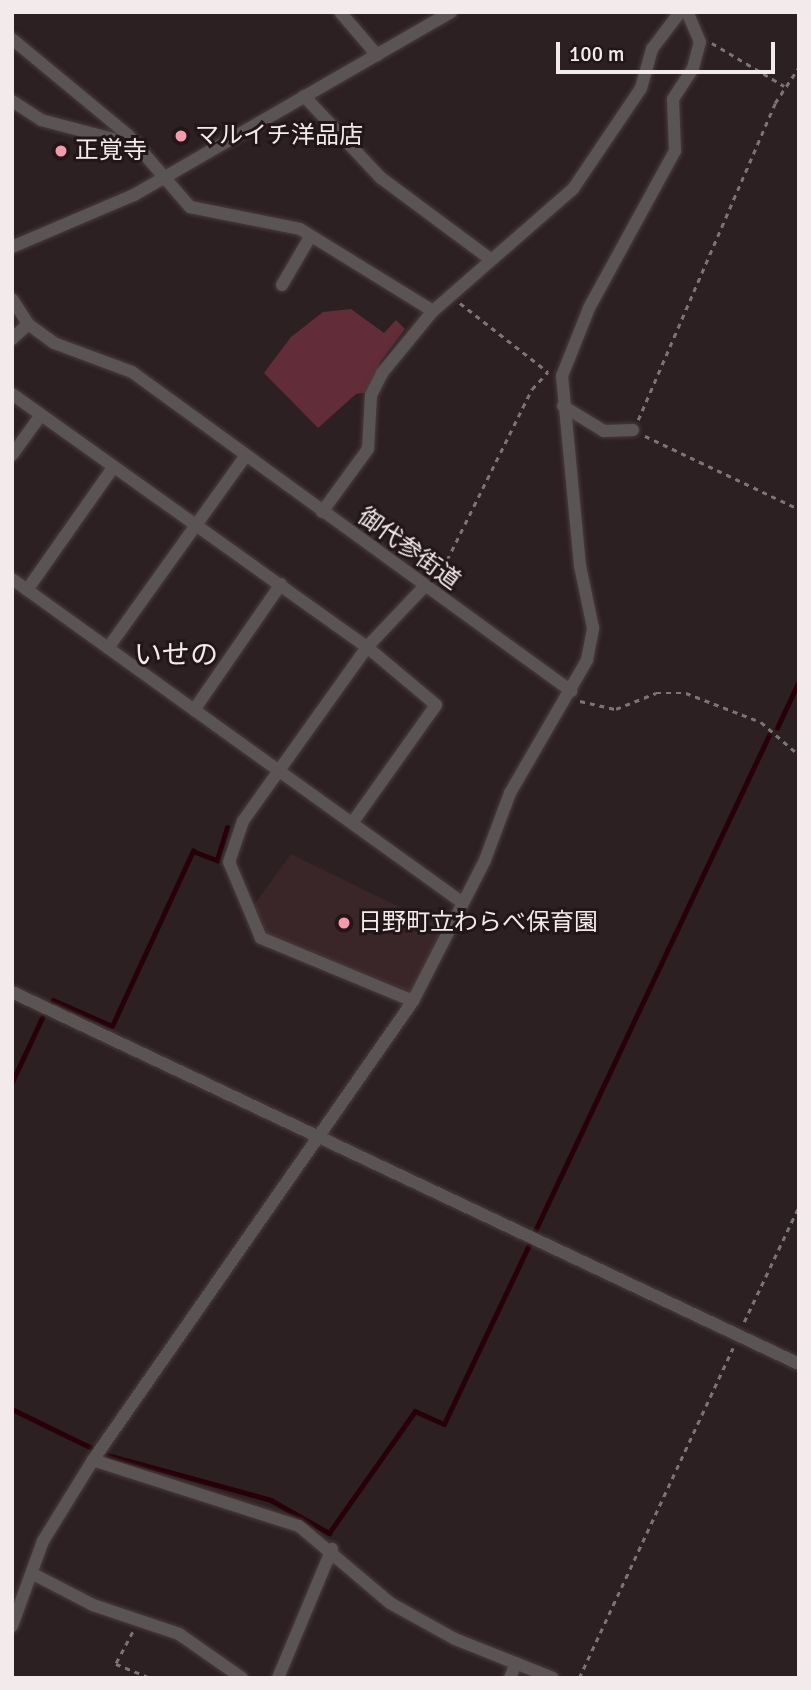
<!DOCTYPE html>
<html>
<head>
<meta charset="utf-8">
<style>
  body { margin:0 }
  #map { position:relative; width:811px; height:1690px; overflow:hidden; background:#2d2022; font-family:Signika,"Noto Sans JP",sans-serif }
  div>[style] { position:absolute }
  .built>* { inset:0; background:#3a2629 }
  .green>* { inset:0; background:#622c38 }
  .stream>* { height:4.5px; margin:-2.25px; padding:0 2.25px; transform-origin:2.25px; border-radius:2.25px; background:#270009 }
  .path>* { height:2.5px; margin-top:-1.25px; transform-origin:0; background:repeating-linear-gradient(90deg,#7f7475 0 5px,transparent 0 10px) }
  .roads { filter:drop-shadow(0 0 2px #493c3e) drop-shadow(0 0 2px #493c3e) }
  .minor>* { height:12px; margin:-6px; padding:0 6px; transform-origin:6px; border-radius:6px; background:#5b5455 }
  .dots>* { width:19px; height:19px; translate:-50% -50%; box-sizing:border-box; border:4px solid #231619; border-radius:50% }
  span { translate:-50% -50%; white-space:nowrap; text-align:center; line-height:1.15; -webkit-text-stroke:6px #231619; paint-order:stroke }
  .poi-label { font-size:24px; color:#f3eaeb }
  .left { translate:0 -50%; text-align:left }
  .street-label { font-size:24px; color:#f3eaeb }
  .quarter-label { font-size:28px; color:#f3eaeb }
  .frame { position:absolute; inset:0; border:14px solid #f3eaeb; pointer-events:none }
  .scale { position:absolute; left:556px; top:42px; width:219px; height:32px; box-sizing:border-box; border:4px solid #f3eaeb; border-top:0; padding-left:9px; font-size:21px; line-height:24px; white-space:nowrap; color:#f3eaeb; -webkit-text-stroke:5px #231619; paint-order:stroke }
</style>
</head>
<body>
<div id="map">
  <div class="built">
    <div style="clip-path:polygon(291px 854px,442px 928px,413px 993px,267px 935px,254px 905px)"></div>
  </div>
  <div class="green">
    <div style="clip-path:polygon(351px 309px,384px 333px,396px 320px,405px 329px,380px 362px,370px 392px,356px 394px,318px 428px,264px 373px,291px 337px,323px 312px)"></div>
  </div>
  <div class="stream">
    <div style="left:777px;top:728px;width:52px;rotate:-64.9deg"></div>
    <div style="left:53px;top:1000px;width:64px;rotate:23.8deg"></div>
    <div style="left:112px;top:1026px;width:193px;rotate:-65.2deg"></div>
    <div style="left:193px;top:851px;width:26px;rotate:21deg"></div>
    <div style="left:217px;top:860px;width:34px;rotate:-73deg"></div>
    <div style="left:12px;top:1082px;width:71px;rotate:-64.9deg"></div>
    <div style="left:535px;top:1231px;width:548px;rotate:-64.74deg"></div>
    <div style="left:12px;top:1409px;width:89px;rotate:26deg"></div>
    <div style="left:107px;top:1455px;width:170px;rotate:15.3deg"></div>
    <div style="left:271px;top:1500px;width:67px;rotate:29.6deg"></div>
    <div style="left:329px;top:1533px;width:149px;rotate:-54.8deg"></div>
    <div style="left:415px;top:1411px;width:32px;rotate:24deg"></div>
    <div style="left:444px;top:1424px;width:198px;rotate:-64.6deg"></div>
  </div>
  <div class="path">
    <div style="left:712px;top:43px;width:84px;rotate:30.8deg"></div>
    <div style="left:460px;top:303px;width:112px;rotate:38.1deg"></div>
    <div style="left:638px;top:420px;width:345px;rotate:-66.6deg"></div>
    <div style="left:775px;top:103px;width:43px;rotate:-56.3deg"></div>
    <div style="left:645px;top:436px;width:170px;rotate:25.4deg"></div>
    <div style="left:438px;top:578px;width:211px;rotate:-63.6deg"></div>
    <div style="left:532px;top:389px;width:23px;rotate:-47deg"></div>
    <div style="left:580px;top:701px;width:37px;rotate:13deg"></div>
    <div style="left:616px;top:709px;width:43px;rotate:-21.8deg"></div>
    <div style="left:656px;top:693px;width:30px"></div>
    <div style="left:686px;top:693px;width:80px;rotate:21.1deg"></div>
    <div style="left:761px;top:722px;width:50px;rotate:41deg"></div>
    <div style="left:744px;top:1322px;width:128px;rotate:-64.6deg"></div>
    <div style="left:133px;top:1632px;width:36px;rotate:118deg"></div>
    <div style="left:116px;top:1664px;width:37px;rotate:22deg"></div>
    <div style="left:579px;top:1678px;width:364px;rotate:-65deg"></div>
  </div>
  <div class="roads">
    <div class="minor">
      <div style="left:340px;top:12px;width:57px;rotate:49.3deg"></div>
      <div style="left:12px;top:39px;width:151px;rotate:39.6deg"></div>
      <div style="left:128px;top:135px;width:95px;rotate:49.3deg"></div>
      <div style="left:190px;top:207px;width:112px;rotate:11.3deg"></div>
      <div style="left:300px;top:229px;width:156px;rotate:31.7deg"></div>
      <div style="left:304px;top:96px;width:112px;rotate:46.8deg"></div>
      <div style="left:381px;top:178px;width:136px;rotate:36.6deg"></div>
      <div style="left:12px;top:101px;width:35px;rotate:33deg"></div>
      <div style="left:41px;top:120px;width:94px;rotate:14.8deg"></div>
      <div style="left:12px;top:247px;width:133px;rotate:-23.1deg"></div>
      <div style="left:134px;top:195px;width:366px;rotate:-30deg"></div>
      <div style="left:282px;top:285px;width:56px;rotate:-59.7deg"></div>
      <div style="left:12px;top:299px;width:30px;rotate:57deg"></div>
      <div style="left:28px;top:324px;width:32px;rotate:36deg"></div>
      <div style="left:54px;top:343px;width:83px;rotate:20.4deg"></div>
      <div style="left:132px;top:372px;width:543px;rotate:36deg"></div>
      <div style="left:12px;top:339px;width:22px;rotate:-43deg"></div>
      <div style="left:12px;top:394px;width:436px;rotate:35.5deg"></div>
      <div style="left:367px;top:647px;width:90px;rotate:40deg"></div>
      <div style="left:436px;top:705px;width:145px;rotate:125.4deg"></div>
      <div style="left:563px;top:406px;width:48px;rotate:31.4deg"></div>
      <div style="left:604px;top:431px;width:29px;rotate:-2deg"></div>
      <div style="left:12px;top:455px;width:49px;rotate:-54.1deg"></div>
      <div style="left:322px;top:512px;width:78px;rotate:-53.9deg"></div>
      <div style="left:368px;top:449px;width:54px;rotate:-86.8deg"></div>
      <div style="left:371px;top:395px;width:25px;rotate:-63deg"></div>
      <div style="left:382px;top:373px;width:80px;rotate:-50.6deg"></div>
      <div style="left:433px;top:311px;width:186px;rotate:-41.1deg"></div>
      <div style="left:573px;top:189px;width:122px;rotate:-56deg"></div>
      <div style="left:641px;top:88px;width:41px;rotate:-74.2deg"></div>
      <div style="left:652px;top:49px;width:46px;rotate:-52.9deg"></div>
      <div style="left:12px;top:579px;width:555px;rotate:35.69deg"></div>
      <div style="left:27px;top:590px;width:151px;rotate:-54.9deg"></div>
      <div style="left:108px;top:648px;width:234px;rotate:-54.4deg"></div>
      <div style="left:194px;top:710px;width:153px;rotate:-55.4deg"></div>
      <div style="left:12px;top:992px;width:870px;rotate:25.3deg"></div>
      <div style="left:413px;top:1001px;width:165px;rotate:-157.5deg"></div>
      <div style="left:261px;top:938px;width:82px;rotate:-112.8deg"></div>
      <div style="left:229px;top:862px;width:43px;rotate:-71.1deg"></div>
      <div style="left:243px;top:821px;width:214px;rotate:-54.5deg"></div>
      <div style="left:367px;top:647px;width:83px;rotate:-46.5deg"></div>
      <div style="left:93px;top:1460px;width:216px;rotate:17.8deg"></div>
      <div style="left:299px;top:1526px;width:119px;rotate:40.2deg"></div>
      <div style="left:390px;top:1603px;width:74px;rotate:29deg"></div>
      <div style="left:455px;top:1639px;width:105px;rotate:21.7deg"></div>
      <div style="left:35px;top:1575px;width:65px;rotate:27.3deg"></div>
      <div style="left:93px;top:1605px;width:91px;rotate:18.6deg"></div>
      <div style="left:179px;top:1634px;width:77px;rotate:34.9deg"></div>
      <div style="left:12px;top:1626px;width:90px;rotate:-70deg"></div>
      <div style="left:43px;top:1541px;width:95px;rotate:-58.3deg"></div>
      <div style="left:93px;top:1460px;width:560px;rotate:-55.12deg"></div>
      <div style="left:413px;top:1001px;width:158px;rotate:-62.9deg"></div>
      <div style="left:485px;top:860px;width:72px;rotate:-69.5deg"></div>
      <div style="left:510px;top:793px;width:154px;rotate:-59.9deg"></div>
      <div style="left:587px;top:660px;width:33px;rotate:-79deg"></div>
      <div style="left:593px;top:628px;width:63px;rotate:-101.8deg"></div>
      <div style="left:580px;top:566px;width:191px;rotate:-95.4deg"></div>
      <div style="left:562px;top:376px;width:73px;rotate:-68.3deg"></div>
      <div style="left:589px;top:308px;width:179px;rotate:-61.3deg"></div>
      <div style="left:675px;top:151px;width:52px;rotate:-92.2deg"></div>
      <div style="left:673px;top:99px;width:37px;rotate:-57deg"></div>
      <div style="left:693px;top:68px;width:27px;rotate:-75deg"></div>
      <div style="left:700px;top:42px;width:33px;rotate:-113deg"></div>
      <div style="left:278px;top:1678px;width:140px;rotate:-67.3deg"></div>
      <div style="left:510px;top:1678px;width:16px;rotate:-68deg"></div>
    </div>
  </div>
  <div class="dots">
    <div style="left:181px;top:136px;background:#f39aab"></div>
    <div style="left:61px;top:151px;background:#f39aab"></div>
    <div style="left:344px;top:923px;background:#f39aab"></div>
  </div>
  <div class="poi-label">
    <span class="left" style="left:195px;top:136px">マルイチ洋品店</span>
    <span class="left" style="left:75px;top:151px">正覚寺</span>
    <span class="left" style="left:358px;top:923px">日野町立わらべ保育園</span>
  </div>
  <div class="street-label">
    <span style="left:409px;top:549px;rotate:36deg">御代参街道</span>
  </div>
  <div class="quarter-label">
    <span style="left:176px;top:655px">いせの</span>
  </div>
  <div class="frame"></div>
  <div class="scale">100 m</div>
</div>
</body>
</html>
